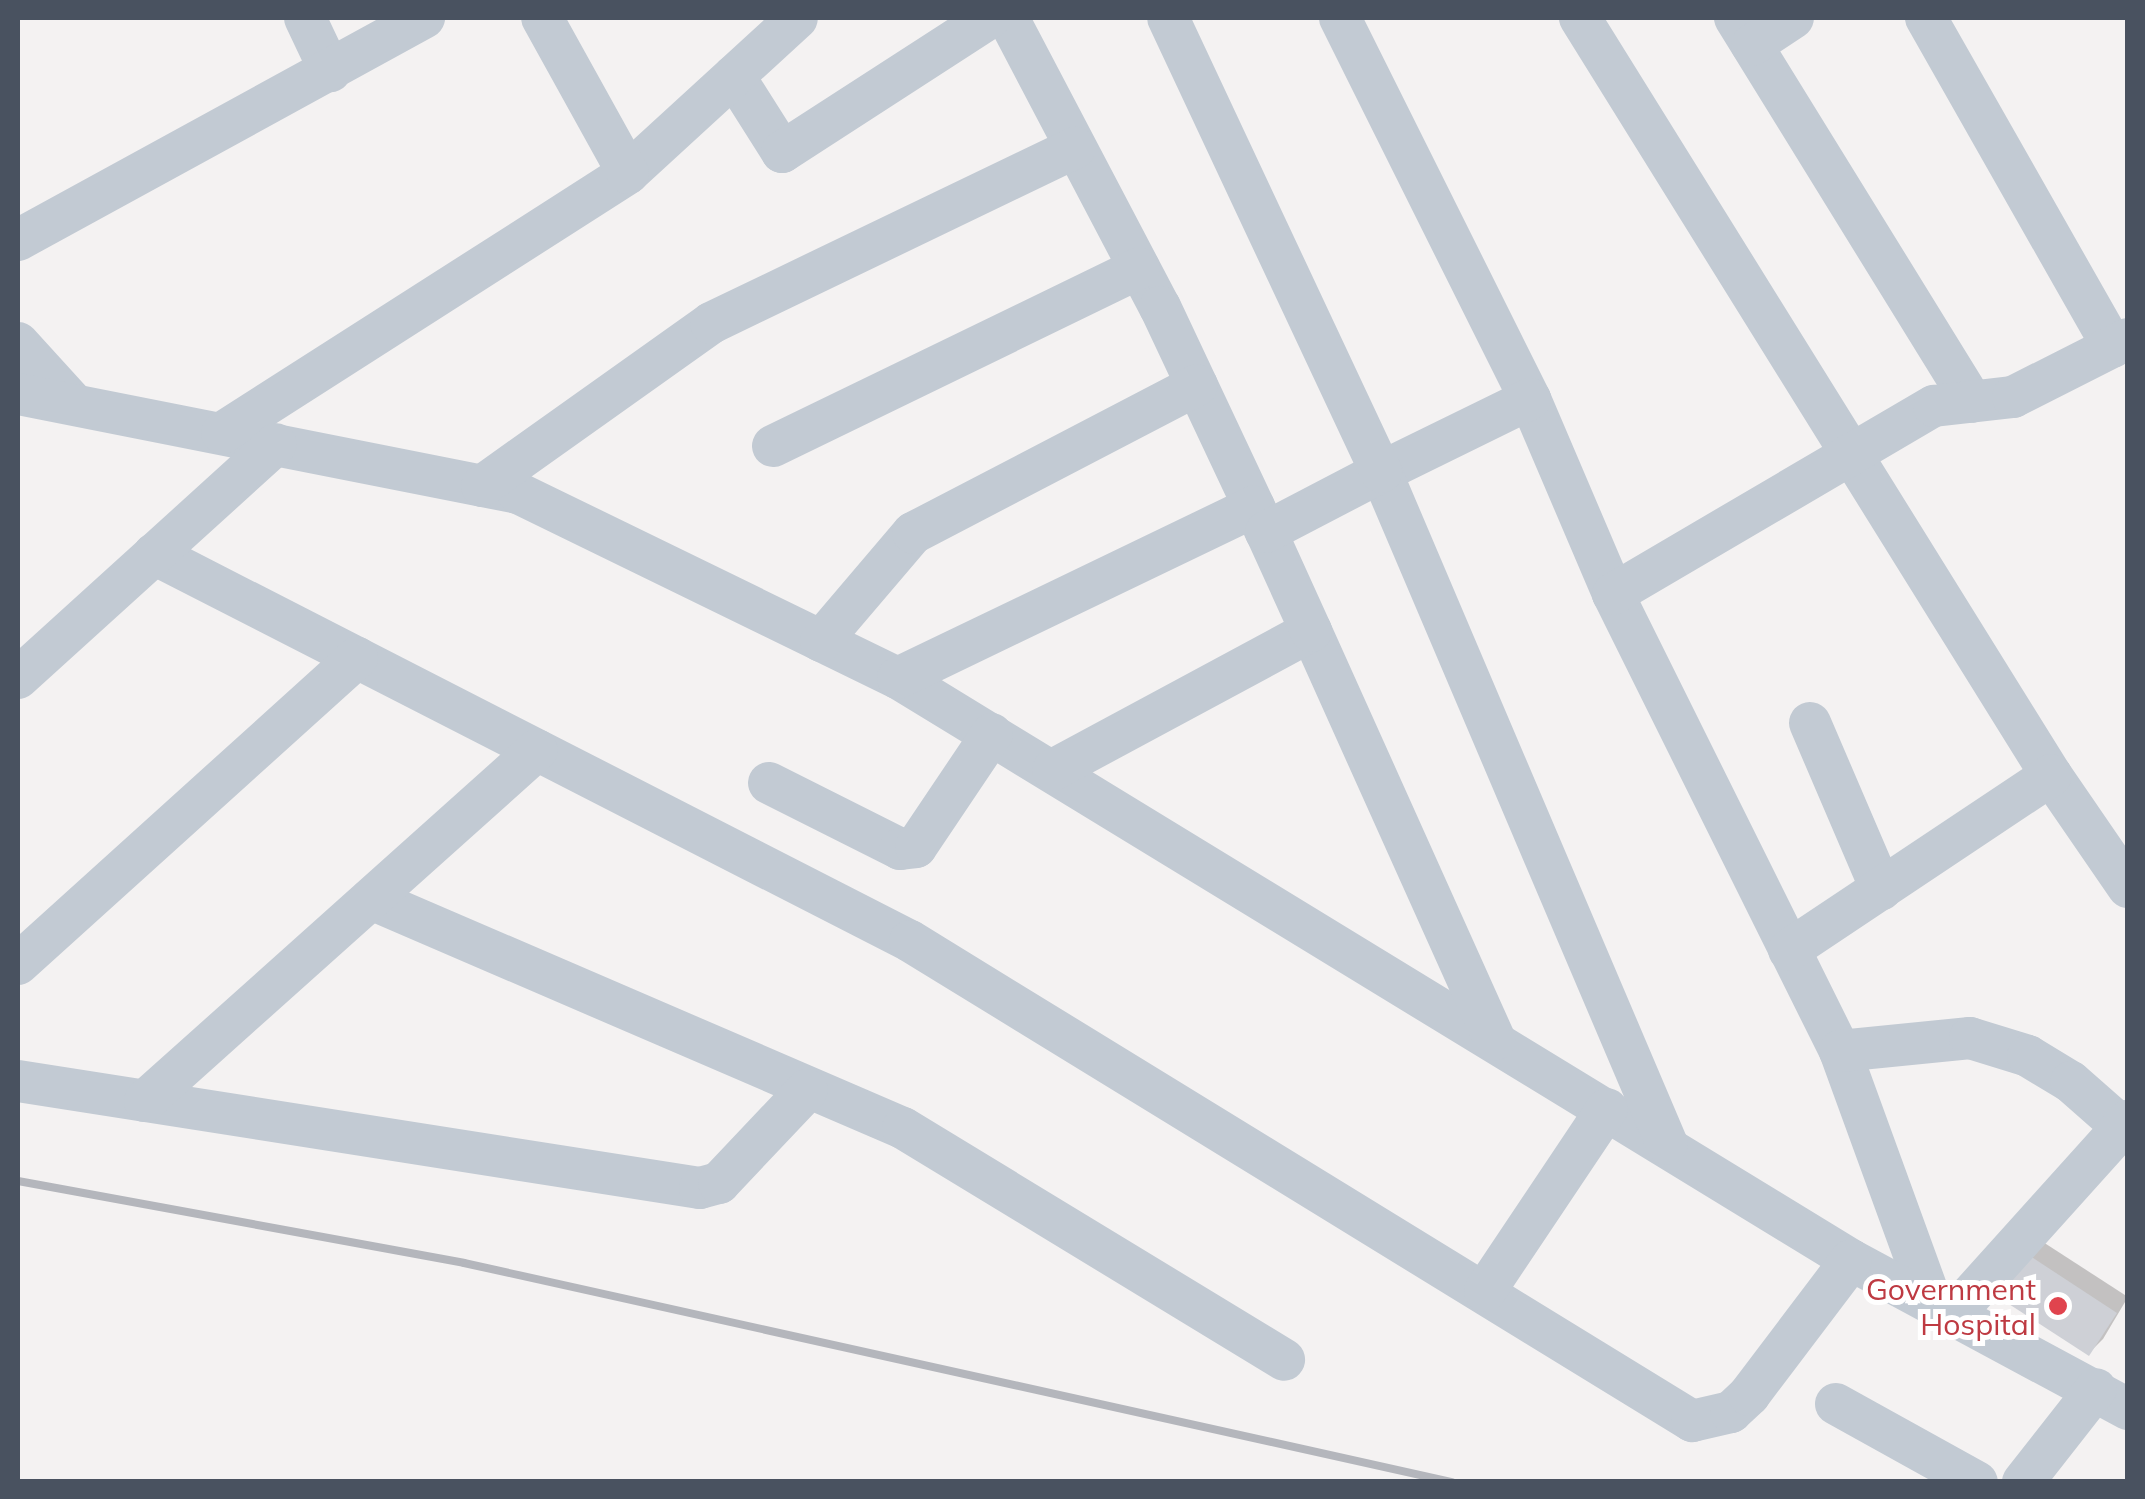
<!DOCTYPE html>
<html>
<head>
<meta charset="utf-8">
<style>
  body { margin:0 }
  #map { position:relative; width:2145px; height:1499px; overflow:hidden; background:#f4f2f2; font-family:Mulish,sans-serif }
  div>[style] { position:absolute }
  .shadow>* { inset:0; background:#0003 }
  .building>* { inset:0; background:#ced0d6 }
  .street>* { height:42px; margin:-21px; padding:0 21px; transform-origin:21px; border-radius:21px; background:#c2cad3 }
  .rail>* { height:8px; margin:-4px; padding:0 4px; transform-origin:4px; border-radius:4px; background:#b4b6bc }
  .dots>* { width:28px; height:28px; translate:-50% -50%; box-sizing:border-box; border:5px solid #fff; border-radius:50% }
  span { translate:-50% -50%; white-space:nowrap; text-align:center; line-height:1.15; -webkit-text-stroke:10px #fff; paint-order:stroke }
  .health-label { font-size:30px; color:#be3a42 }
  .right { translate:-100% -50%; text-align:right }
  .frame { position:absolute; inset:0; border:20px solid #495260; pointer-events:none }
</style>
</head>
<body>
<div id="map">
  <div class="shadow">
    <div style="clip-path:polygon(2043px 1242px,2128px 1297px,2103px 1339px,2089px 1353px,2002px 1296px)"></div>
  </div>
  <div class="building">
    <div style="clip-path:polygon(2027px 1254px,2117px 1313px,2089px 1356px,1998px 1297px)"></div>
  </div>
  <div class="street">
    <div style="left:305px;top:18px;width:59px;rotate:64.7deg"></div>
    <div style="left:1008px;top:18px;width:327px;rotate:62.3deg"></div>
    <div style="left:1160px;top:307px;width:249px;rotate:64.8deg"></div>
    <div style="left:1340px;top:18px;width:426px;rotate:63.5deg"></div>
    <div style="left:1530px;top:399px;width:212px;rotate:66.9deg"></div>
    <div style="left:1613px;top:594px;width:510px;rotate:63.59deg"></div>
    <div style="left:1840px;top:1051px;width:266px;rotate:70deg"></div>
    <div style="left:1580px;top:18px;width:892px;rotate:58.11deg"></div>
    <div style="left:2051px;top:775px;width:136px;rotate:55.5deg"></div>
    <div style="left:1735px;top:18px;width:451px;rotate:58.3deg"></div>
    <div style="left:1926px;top:18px;width:378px;rotate:60.4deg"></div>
    <div style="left:1752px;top:45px;width:49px;rotate:-33.4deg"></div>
    <div style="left:734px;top:76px;width:90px;rotate:57.7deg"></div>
    <div style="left:782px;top:152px;width:247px;rotate:-32.9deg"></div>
    <div style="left:628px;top:173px;width:229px;rotate:-42.5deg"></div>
    <div style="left:18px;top:240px;width:463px;rotate:-28.7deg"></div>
    <div style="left:18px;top:343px;width:79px;rotate:47.6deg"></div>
    <div style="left:18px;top:394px;width:510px;rotate:11.2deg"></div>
    <div style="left:518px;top:493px;width:423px;rotate:26deg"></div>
    <div style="left:898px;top:678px;width:1117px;rotate:31.41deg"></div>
    <div style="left:1851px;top:1260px;width:315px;rotate:28.3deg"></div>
    <div style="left:1530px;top:399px;width:166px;rotate:153.9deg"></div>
    <div style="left:1381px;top:472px;width:730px;rotate:66.95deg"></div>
    <div style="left:222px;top:433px;width:482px;rotate:-32.6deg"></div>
    <div style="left:628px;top:173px;width:177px;rotate:-119deg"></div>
    <div style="left:773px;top:446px;width:407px;rotate:-25.9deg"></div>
    <div style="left:482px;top:486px;width:281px;rotate:-35.4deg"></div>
    <div style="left:711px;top:323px;width:404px;rotate:-25.7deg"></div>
    <div style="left:154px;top:554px;width:849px;rotate:27.11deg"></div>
    <div style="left:910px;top:941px;width:918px;rotate:31.54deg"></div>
    <div style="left:1692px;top:1421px;width:40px;rotate:-13deg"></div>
    <div style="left:1731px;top:1412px;width:25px;rotate:-43deg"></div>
    <div style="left:1749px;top:1395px;width:169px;rotate:-52.9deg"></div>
    <div style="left:1613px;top:594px;width:372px;rotate:-30.4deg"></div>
    <div style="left:1934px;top:406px;width:80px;rotate:-6.5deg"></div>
    <div style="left:2013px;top:397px;width:129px;rotate:-26.8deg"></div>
    <div style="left:1311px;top:631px;width:448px;rotate:65.8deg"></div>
    <div style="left:821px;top:641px;width:142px;rotate:-49.6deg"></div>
    <div style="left:913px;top:533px;width:320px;rotate:-27.5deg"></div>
    <div style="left:18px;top:678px;width:348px;rotate:-42.2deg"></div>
    <div style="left:898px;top:678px;width:395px;rotate:-25.7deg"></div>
    <div style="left:1810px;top:723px;width:181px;rotate:66.8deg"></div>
    <div style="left:1053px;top:770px;width:293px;rotate:-28.3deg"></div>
    <div style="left:1311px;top:631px;width:109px;rotate:-114.4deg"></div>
    <div style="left:1266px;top:532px;width:130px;rotate:-27.6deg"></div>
    <div style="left:1381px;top:472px;width:501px;rotate:-115.13deg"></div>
    <div style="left:769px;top:783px;width:147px;rotate:26.7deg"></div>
    <div style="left:900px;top:849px;width:16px;rotate:-7deg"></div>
    <div style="left:916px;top:847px;width:136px;rotate:-56.1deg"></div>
    <div style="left:371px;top:899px;width:579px;rotate:23.29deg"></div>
    <div style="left:903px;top:1128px;width:446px;rotate:31.3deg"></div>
    <div style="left:1789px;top:950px;width:315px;rotate:-33.7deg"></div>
    <div style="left:18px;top:964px;width:457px;rotate:-42.1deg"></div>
    <div style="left:1840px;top:1051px;width:131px;rotate:-5.7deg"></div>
    <div style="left:1970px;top:1038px;width:61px;rotate:17.2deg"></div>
    <div style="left:2028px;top:1056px;width:50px;rotate:31.2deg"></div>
    <div style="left:2071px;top:1082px;width:76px;rotate:41.3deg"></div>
    <div style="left:18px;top:1081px;width:690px;rotate:8.92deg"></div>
    <div style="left:700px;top:1188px;width:20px;rotate:-15deg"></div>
    <div style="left:719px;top:1183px;width:128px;rotate:-46.6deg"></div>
    <div style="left:145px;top:1101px;width:526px;rotate:-41.84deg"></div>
    <div style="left:1485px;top:1291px;width:219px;rotate:-56.2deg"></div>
    <div style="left:1954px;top:1314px;width:260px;rotate:-48deg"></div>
    <div style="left:1836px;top:1404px;width:161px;rotate:29deg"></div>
    <div style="left:2023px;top:1482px;width:118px;rotate:-51.9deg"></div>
  </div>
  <div class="rail">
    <div style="left:18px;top:1181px;width:453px;rotate:10.4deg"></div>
    <div style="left:464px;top:1263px;width:1012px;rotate:12.5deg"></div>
  </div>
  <div class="dots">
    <div style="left:2058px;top:1306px;background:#e0444e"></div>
  </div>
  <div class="health-label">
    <span class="right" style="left:2036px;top:1306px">Government<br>Hospital</span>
  </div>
  <div class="frame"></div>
</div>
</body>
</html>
